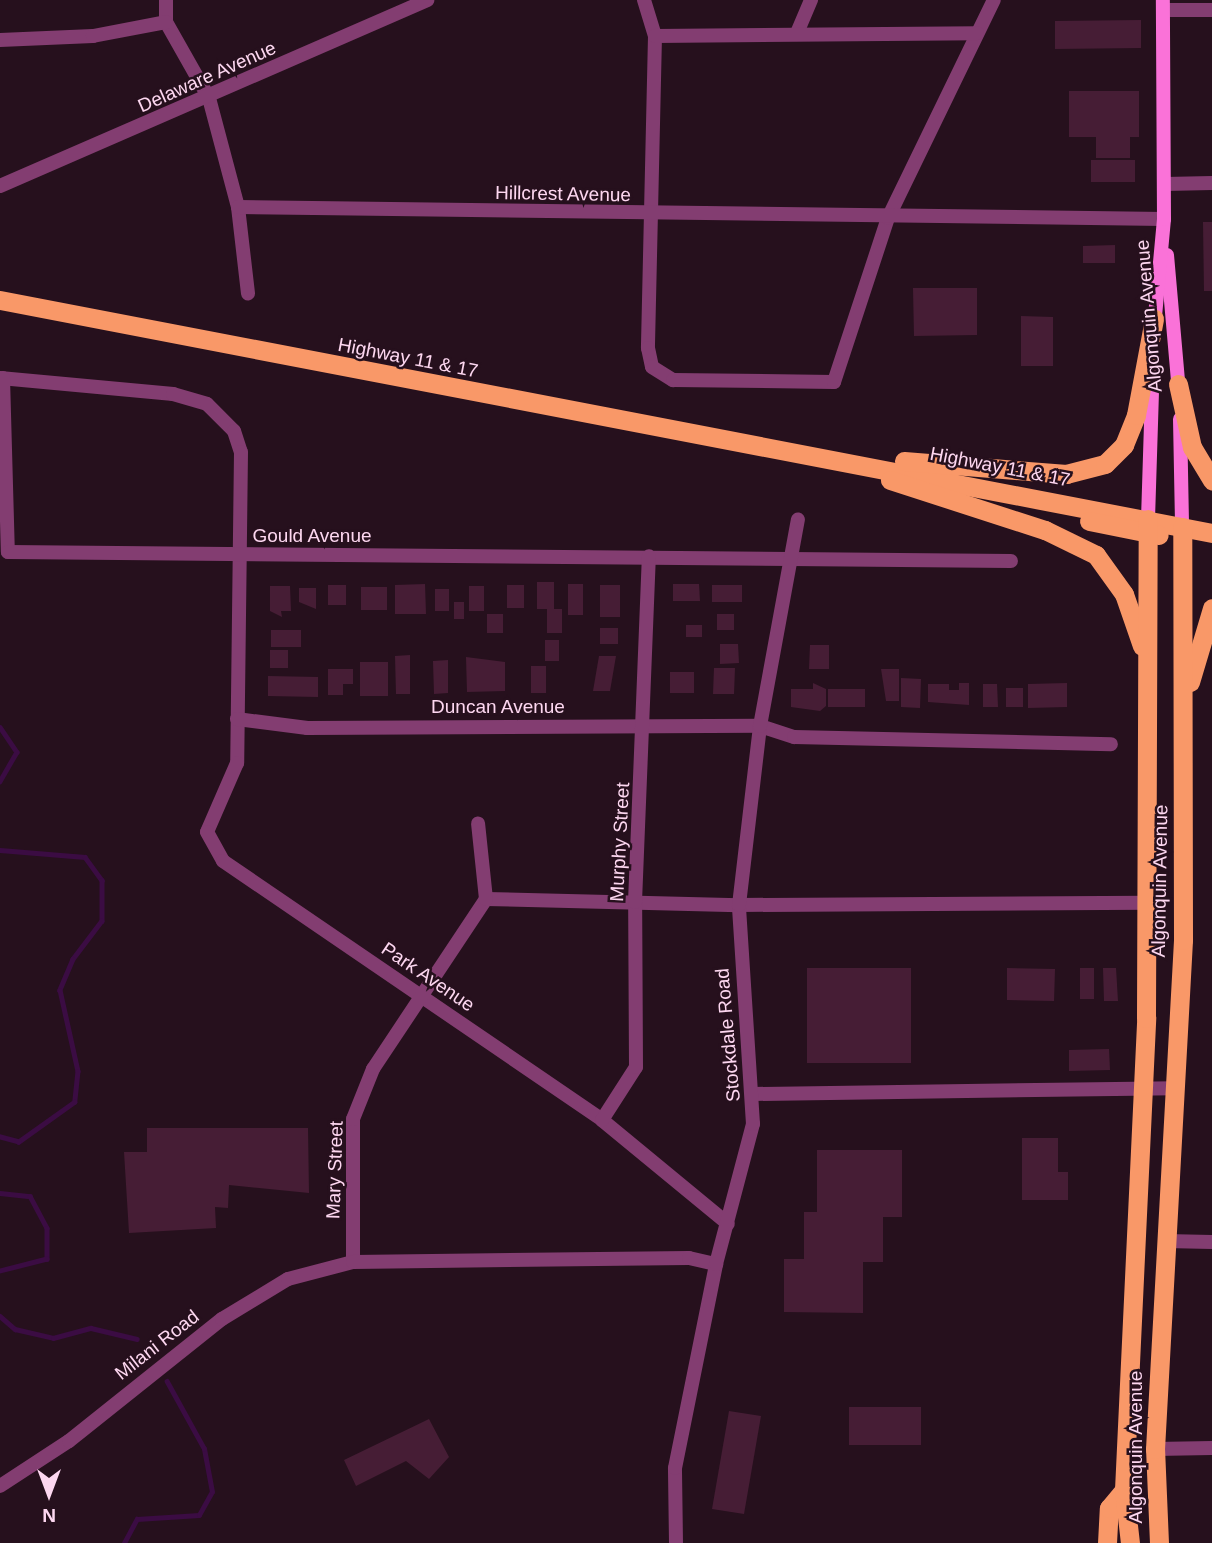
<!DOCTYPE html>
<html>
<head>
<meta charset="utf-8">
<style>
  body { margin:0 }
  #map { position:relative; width:1212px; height:1543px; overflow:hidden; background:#26101d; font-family:Arial,sans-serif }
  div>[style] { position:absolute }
  .stream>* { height:4.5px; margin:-2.25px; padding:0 2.25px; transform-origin:2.25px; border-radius:2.25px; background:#3b0c43 }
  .building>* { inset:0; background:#461d35 }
  .minor>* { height:14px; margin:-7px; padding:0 7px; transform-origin:7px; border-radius:7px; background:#833d71 }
  .tertiary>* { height:14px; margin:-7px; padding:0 7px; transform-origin:7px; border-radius:7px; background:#833d71 }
  .secondary>* { height:14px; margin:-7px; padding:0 7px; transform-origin:7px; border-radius:7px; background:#fa72d8 }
  .trunk>* { height:19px; margin:-9.5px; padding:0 9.5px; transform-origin:9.5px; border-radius:9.5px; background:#f99868 }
  span { translate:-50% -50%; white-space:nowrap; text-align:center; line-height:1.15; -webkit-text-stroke:5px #26101d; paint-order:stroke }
  .street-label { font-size:19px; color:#fdd7f0 }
  .north { position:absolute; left:14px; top:1459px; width:70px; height:70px; -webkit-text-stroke:5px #26101d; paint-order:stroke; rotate:180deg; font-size:19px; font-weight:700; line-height:28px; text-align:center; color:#fdd7f0 }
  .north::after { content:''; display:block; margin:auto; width:24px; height:32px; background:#fdd7f0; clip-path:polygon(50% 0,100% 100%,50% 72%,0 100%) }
</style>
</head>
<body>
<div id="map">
  <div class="stream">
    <div style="left:0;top:727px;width:30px;rotate:56deg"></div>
    <div style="left:17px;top:752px;width:34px;rotate:120deg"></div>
    <div style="left:0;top:850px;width:85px;rotate:4.7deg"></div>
    <div style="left:85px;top:857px;width:29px;rotate:54deg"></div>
    <div style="left:102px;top:880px;width:41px;rotate:90deg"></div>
    <div style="left:102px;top:921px;width:48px;rotate:127.3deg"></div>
    <div style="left:73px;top:959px;width:34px;rotate:113deg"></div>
    <div style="left:60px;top:990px;width:83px;rotate:77.5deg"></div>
    <div style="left:78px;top:1071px;width:31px;rotate:96deg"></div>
    <div style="left:75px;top:1102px;width:69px;rotate:144.5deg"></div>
    <div style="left:19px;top:1142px;width:20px;rotate:-165deg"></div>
    <div style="left:0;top:1193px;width:30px;rotate:6deg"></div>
    <div style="left:30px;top:1196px;width:36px;rotate:62deg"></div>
    <div style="left:47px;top:1228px;width:31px;rotate:90deg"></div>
    <div style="left:47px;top:1259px;width:49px;rotate:165.7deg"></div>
    <div style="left:0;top:1316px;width:20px;rotate:41deg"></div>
    <div style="left:15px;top:1329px;width:39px;rotate:13deg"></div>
    <div style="left:53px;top:1338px;width:39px;rotate:-15deg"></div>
    <div style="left:91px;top:1328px;width:47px;rotate:13.4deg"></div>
    <div style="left:124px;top:1543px;width:27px;rotate:-62deg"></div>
    <div style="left:137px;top:1519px;width:62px;rotate:-3.7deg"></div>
    <div style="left:199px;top:1515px;width:26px;rotate:-61deg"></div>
    <div style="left:212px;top:1492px;width:44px;rotate:-100.5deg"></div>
    <div style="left:204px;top:1449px;width:77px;rotate:-118.9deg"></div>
  </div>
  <div class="building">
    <div style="clip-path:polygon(1141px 20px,1141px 48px,1055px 49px,1055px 21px)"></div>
    <div style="clip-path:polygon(1069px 91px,1139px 91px,1139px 137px,1130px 137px,1130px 158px,1096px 158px,1096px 137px,1069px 137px)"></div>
    <div style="clip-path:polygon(1091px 160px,1135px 160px,1135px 182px,1091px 182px)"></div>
    <div style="clip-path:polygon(1203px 222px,1212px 222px,1212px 291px,1204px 291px)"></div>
    <div style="clip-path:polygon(1115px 245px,1115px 263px,1083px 263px,1083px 246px)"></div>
    <div style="clip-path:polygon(913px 288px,977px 288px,977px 335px,914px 336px)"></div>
    <div style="clip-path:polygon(1021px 316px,1053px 317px,1053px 366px,1021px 366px)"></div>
    <div style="clip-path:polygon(537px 582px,554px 582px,554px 609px,562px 609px,562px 633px,547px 633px,547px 609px,537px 609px)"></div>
    <div style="clip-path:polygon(425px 584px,426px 614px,395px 614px,395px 585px)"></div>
    <div style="clip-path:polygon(568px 584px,583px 584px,583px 615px,568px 615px)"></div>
    <div style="clip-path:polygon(673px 584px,699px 584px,700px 601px,673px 601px)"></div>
    <div style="clip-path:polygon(328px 585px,346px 585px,346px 605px,328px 605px)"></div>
    <div style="clip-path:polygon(507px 585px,524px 585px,524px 608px,507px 608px)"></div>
    <div style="clip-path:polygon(600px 585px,620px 585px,620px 617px,600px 617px)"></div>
    <div style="clip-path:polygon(712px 585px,742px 585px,742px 602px,712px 602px)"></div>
    <div style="clip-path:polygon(270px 586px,290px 586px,291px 611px,281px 611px,282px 617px,270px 611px)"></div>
    <div style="clip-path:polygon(469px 586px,484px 586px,484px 611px,469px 611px)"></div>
    <div style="clip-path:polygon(361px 587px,387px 587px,387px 610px,361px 610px)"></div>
    <div style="clip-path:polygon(299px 588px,316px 588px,316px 609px,299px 602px)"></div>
    <div style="clip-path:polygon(435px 589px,449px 589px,449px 611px,435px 611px)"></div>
    <div style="clip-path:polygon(454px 602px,464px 602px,464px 619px,454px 619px)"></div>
    <div style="clip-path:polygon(487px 614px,503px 614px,503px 633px,487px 633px)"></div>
    <div style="clip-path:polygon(717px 614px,734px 614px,734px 630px,717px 630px)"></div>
    <div style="clip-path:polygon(686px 625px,702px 625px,702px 637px,686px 637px)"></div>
    <div style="clip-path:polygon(600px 628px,618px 628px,618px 644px,600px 644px)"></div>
    <div style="clip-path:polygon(271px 630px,301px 630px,301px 647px,271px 647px)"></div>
    <div style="clip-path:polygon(545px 640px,559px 640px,559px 661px,545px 661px)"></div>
    <div style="clip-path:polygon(720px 644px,738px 644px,739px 663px,720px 664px)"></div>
    <div style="clip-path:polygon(810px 645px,829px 645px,829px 669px,809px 669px)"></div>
    <div style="clip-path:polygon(270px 650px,288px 650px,288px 668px,270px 668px)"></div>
    <div style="clip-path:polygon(410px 655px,410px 694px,396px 694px,395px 656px)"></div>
    <div style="clip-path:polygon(599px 656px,616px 656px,610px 691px,593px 691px)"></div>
    <div style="clip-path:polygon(466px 657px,505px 662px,505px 691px,467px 692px)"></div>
    <div style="clip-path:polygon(448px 660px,448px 693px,434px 694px,433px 661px)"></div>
    <div style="clip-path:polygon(360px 662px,388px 662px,388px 696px,360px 696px)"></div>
    <div style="clip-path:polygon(531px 666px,546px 666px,546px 693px,531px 693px)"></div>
    <div style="clip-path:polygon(714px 668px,735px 668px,734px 694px,713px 694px)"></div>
    <div style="clip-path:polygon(328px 669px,353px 669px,353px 684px,343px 684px,343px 695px,328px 695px)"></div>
    <div style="clip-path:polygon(881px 669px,899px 669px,899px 701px,886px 701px)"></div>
    <div style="clip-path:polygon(670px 672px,694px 672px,694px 693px,670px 693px)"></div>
    <div style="clip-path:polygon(268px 676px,318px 677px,318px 697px,268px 696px)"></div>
    <div style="clip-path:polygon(901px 678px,921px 679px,920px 708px,901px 707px)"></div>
    <div style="clip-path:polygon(813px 683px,826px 689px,826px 706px,820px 711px,791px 707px,791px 689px,813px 689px)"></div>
    <div style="clip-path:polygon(959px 683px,969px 683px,969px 705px,928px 702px,928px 684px,949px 684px,949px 690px,959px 690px)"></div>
    <div style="clip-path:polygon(1067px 683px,1067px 707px,1028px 708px,1028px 684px)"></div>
    <div style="clip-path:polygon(983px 684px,997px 684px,998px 707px,983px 707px)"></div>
    <div style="clip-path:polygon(1006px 688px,1023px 688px,1023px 707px,1006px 707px)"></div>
    <div style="clip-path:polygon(828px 689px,865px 689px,865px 707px,828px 707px)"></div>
    <div style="clip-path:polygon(807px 968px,911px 968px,911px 1063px,807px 1063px)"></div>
    <div style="clip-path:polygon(1007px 968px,1055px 969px,1054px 1001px,1007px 1000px)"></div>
    <div style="clip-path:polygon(1080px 968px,1094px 968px,1094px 999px,1080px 999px)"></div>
    <div style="clip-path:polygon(1103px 968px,1116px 968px,1118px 1001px,1104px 1001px)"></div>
    <div style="clip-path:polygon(1109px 1049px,1110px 1070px,1069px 1071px,1069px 1050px)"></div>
    <div style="clip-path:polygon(147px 1128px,308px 1128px,309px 1193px,229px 1185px,228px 1208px,215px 1207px,216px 1228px,129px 1233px,124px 1152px,147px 1152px)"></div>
    <div style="clip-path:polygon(1022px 1138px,1058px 1138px,1058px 1172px,1068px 1172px,1068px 1200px,1022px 1200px)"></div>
    <div style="clip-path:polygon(817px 1150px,902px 1150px,902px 1217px,883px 1217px,883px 1262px,863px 1262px,863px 1313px,784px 1312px,784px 1259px,804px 1259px,804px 1212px,817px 1212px)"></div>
    <div style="clip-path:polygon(849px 1407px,921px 1407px,921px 1445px,849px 1445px)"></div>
    <div style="clip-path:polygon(729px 1411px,761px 1416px,744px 1514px,712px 1509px)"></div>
    <div style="clip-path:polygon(429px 1419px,449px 1457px,429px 1479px,406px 1461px,356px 1486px,344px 1460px)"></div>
  </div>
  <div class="minor">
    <div style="left:166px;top:0;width:22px;rotate:90deg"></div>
    <div style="left:166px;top:22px;width:87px;rotate:60.5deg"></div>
    <div style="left:209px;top:98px;width:113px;rotate:75.1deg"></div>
    <div style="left:238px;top:207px;width:87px;rotate:83.4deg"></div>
    <div style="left:644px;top:0;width:38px;rotate:73deg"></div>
    <div style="left:655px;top:36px;width:312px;rotate:91.3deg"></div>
    <div style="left:648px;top:348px;width:19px;rotate:78deg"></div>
    <div style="left:652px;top:367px;width:25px;rotate:32deg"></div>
    <div style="left:673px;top:380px;width:161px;rotate:0.7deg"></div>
    <div style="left:834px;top:382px;width:173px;rotate:-71.8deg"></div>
    <div style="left:888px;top:218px;width:242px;rotate:-64.1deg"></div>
    <div style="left:1164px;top:10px;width:48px"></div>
    <div style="left:797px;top:33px;width:36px;rotate:-67deg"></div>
    <div style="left:655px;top:36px;width:322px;rotate:-0.5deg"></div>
    <div style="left:0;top:40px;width:93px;rotate:-2.5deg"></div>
    <div style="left:93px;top:36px;width:74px;rotate:-10.9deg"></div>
    <div style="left:1165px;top:184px;width:47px;rotate:-1.2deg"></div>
    <div style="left:0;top:186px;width:466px;rotate:-23.5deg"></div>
    <div style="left:238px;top:207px;width:926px;rotate:0.74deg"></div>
    <div style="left:0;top:378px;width:174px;rotate:5.3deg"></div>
    <div style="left:173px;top:394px;width:35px;rotate:16deg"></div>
    <div style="left:207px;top:404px;width:38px;rotate:45deg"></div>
    <div style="left:234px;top:431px;width:22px;rotate:72deg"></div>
    <div style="left:241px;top:452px;width:311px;rotate:90.7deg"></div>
    <div style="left:237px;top:763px;width:75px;rotate:113.5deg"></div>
    <div style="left:207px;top:832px;width:33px;rotate:61deg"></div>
    <div style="left:223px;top:861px;width:459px;rotate:34.3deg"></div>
    <div style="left:602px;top:1120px;width:163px;rotate:39.5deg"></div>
    <div style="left:3px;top:378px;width:174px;rotate:88.4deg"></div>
    <div style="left:8px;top:552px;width:1003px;rotate:0.51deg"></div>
    <div style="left:237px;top:719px;width:71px;rotate:7.3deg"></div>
    <div style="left:307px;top:728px;width:453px;rotate:-0.3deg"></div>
    <div style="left:760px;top:726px;width:36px;rotate:18deg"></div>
    <div style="left:794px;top:737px;width:317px;rotate:1.3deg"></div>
    <div style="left:486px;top:899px;width:253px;rotate:1.4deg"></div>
    <div style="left:739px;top:905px;width:408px;rotate:-0.3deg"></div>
    <div style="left:754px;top:1094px;width:420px;rotate:-0.8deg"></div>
    <div style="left:602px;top:1120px;width:63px;rotate:-57.3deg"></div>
    <div style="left:636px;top:1067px;width:165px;rotate:-90.3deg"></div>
    <div style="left:635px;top:902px;width:346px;rotate:-87.7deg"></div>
    <div style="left:1165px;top:1241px;width:47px;rotate:1.2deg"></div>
    <div style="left:353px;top:1262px;width:143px;rotate:-90deg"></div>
    <div style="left:353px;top:1119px;width:54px;rotate:-68.2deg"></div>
    <div style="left:373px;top:1069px;width:204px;rotate:-56.4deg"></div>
    <div style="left:486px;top:899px;width:76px;rotate:-96deg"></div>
    <div style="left:0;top:1486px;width:82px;rotate:-33.1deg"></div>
    <div style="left:69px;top:1441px;width:196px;rotate:-38.6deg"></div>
    <div style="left:222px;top:1319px;width:77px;rotate:-31.2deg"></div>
    <div style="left:288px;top:1279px;width:67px;rotate:-14.7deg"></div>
    <div style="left:353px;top:1262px;width:336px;rotate:-0.7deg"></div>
    <div style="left:689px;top:1258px;width:28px;rotate:13deg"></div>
    <div style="left:676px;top:1543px;width:75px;rotate:-90.8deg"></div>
    <div style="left:675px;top:1468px;width:208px;rotate:-78.6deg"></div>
    <div style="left:716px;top:1264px;width:145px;rotate:-75.2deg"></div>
    <div style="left:753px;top:1124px;width:219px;rotate:-93.7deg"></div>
    <div style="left:739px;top:905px;width:180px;rotate:-83.3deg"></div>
    <div style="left:760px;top:726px;width:210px;rotate:-79.6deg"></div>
  </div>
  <div class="tertiary">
    <div style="left:1155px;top:1449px;width:57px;rotate:-1deg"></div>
  </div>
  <div class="secondary">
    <div style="left:1167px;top:255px;width:138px;rotate:85deg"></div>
    <div style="left:1154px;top:327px;width:108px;rotate:-84.7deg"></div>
    <div style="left:1164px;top:219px;width:219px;rotate:-90.3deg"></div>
    <div style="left:1180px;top:419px;width:108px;rotate:88.9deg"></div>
    <div style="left:1148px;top:519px;width:158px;rotate:-88.2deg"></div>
  </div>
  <div class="trunk">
    <div style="left:0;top:300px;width:1234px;rotate:10.88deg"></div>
    <div style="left:1178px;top:384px;width:65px;rotate:77.5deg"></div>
    <div style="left:1192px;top:447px;width:39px;rotate:59deg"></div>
    <div style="left:904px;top:461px;width:163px;rotate:4.6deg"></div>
    <div style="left:1066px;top:474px;width:40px;rotate:-14.4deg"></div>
    <div style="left:1105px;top:464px;width:27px;rotate:-45deg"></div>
    <div style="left:1124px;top:445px;width:32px;rotate:-68deg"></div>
    <div style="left:1136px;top:415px;width:98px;rotate:-79.4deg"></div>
    <div style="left:890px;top:480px;width:163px;rotate:17.9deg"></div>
    <div style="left:1045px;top:530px;width:57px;rotate:26.1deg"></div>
    <div style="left:1096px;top:555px;width:48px;rotate:54.3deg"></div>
    <div style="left:1124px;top:594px;width:55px;rotate:70.9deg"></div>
    <div style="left:1089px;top:521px;width:71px;rotate:11.3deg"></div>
    <div style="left:1190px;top:682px;width:77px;rotate:-73.4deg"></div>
    <div style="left:1107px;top:1543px;width:35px;rotate:-87deg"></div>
    <div style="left:1109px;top:1508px;width:23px;rotate:-50deg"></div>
    <div style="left:1130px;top:1543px;width:53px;rotate:-96.5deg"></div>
    <div style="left:1124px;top:1490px;width:473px;rotate:-87.3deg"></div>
    <div style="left:1146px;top:1018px;width:499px;rotate:-89.8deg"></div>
    <div style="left:1159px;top:1543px;width:94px;rotate:-92.4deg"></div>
    <div style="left:1155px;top:1449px;width:510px;rotate:-86.85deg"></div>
    <div style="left:1183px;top:940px;width:413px;rotate:-90.1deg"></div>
  </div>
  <div class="street-label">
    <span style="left:207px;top:77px;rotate:-24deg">Delaware Avenue</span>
    <span style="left:563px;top:194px;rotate:1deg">Hillcrest Avenue</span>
    <span style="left:1149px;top:316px;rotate:-95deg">Algonquin Avenue</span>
    <span style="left:408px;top:358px;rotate:11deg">Highway 11 &amp; 17</span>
    <span style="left:1000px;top:467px;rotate:11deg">Highway 11 &amp; 17</span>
    <span style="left:312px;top:536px">Gould Avenue</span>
    <span style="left:498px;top:707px">Duncan Avenue</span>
    <span style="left:620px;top:842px;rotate:-87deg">Murphy Street</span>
    <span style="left:1160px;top:881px;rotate:-89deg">Algonquin Avenue</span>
    <span style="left:428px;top:977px;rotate:34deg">Park Avenue</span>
    <span style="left:728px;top:1035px;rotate:-95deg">Stockdale Road</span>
    <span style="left:335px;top:1170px;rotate:-88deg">Mary Street</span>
    <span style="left:157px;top:1345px;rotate:-38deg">Milani Road</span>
    <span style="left:1136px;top:1447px;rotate:-90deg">Algonquin Avenue</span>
  </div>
  <div class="north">N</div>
</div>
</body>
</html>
